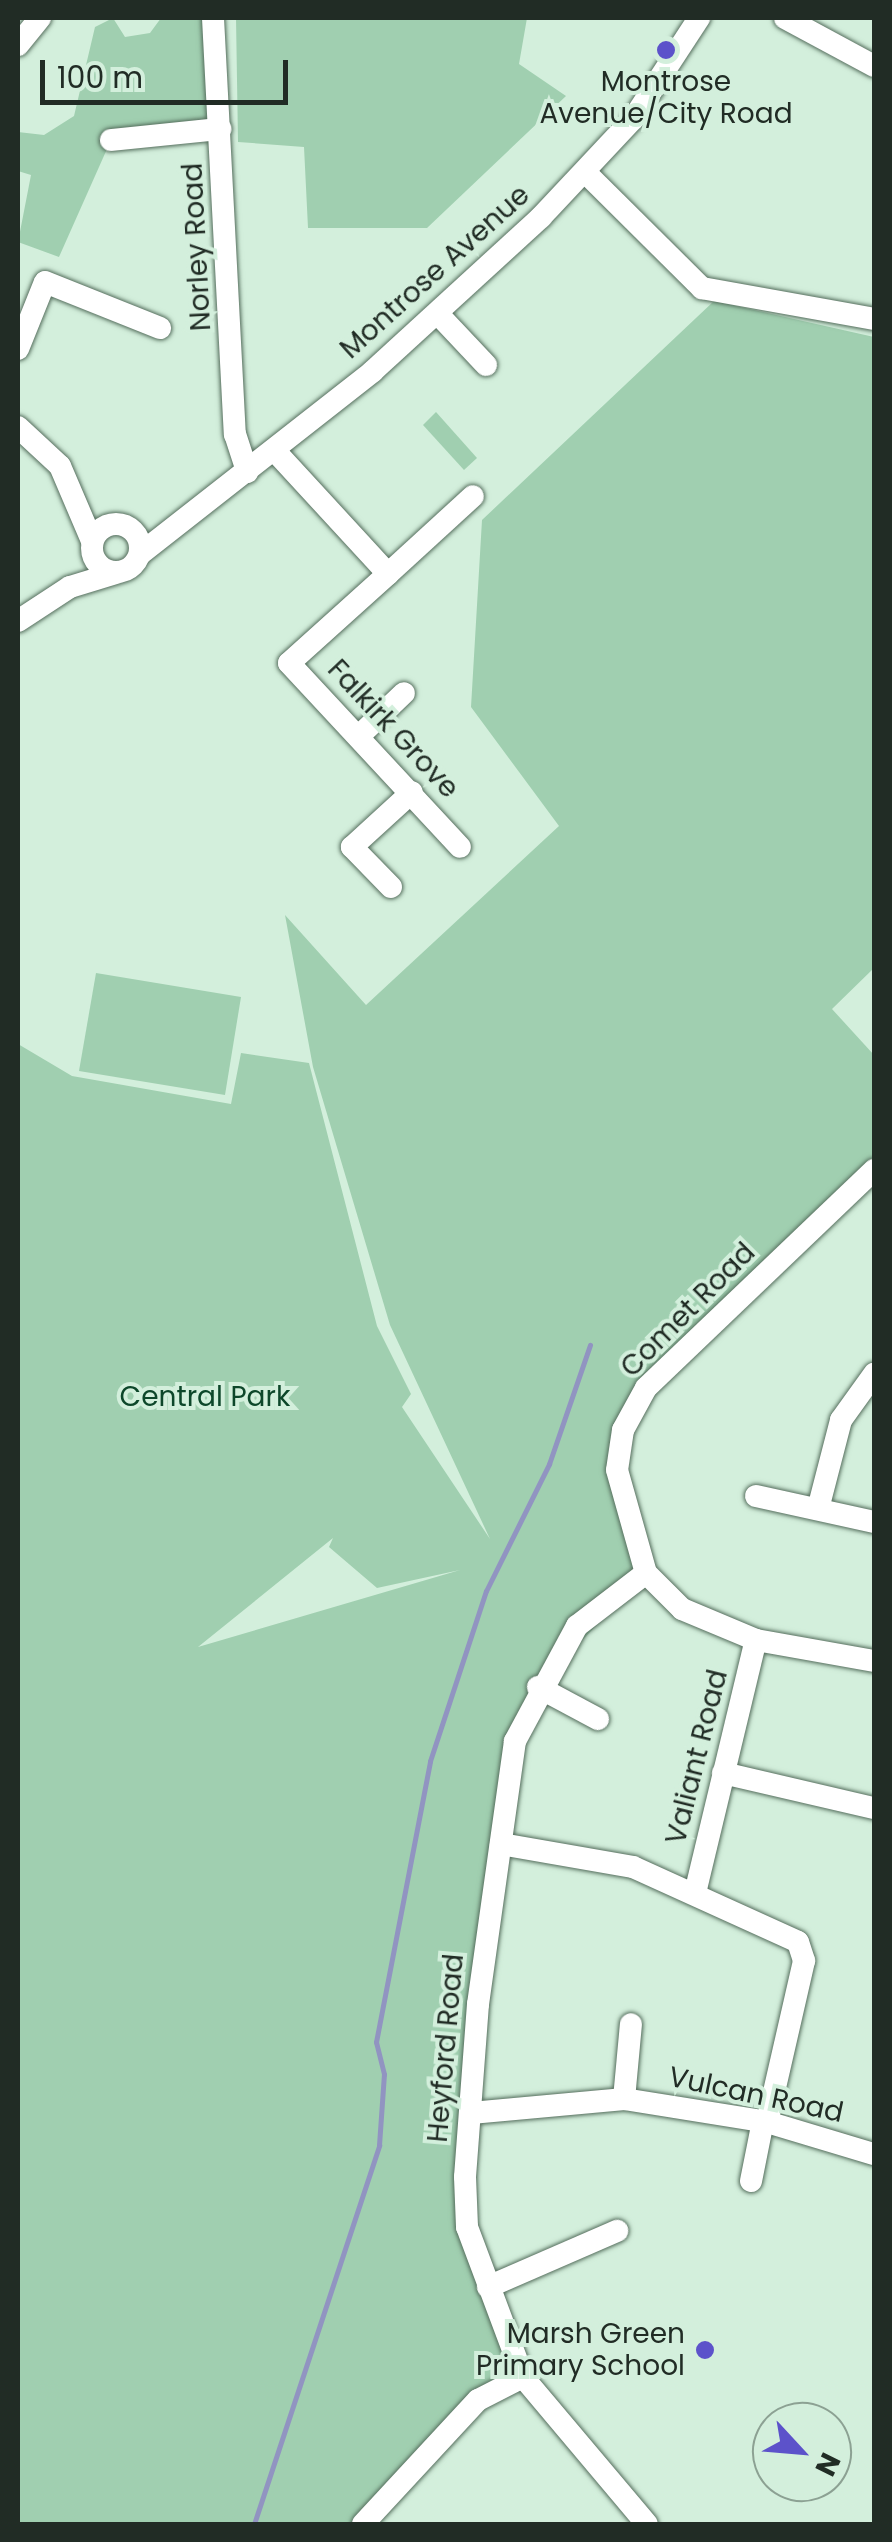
<!DOCTYPE html>
<html>
<head>
<meta charset="utf-8">
<style>
  body { margin:0 }
  #map { position:relative; width:892px; height:2542px; overflow:hidden; background:#d3efdc; font-family:Poppins,sans-serif }
  div>[style] { position:absolute }
  .green>* { inset:0; background:#a0cfb0 }
  .stream>* { height:5px; margin:-2.5px; padding:0 2.5px; transform-origin:2.5px; border-radius:2.5px; background:#9194c1 }
  .roads { filter:drop-shadow(0 0 2px #556e5d) drop-shadow(0 0 2px #556e5d) }
  .minor>* { height:22px; margin:-11px; padding:0 11px; transform-origin:11px; border-radius:11px; background:#fff }
  .minor>.ring { margin:-11px; padding:0; box-sizing:content-box; background:none; border:22px solid #fff; border-radius:50% }
  .dots>* { width:28px; height:28px; translate:-50% -50%; box-sizing:border-box; border:5px solid #d3efdc; border-radius:50% }
  span { translate:-50% -50%; white-space:nowrap; text-align:center; line-height:1.15; -webkit-text-stroke:8px #d3efdc; paint-order:stroke }
  .poi-label { font-size:28px; color:#212c25 }
  .right { translate:-100% -50%; text-align:right }
  .street-label { font-size:28px; color:#212c25 }
  .park-label { font-size:28px; color:#0d472a }
  .frame { position:absolute; inset:0; border:20px solid #212c25; pointer-events:none }
  .north { position:absolute; left:752px; top:2402px; width:100px; height:100px; box-sizing:border-box; background:#d3efdc; border:2px solid #8ca193; border-radius:50%; rotate:116deg; font-size:28px; font-weight:700; line-height:40px; text-align:center; color:#212c25 }
  .north::after { content:''; display:block; margin:auto; width:35px; height:45px; background:#5c52ca; clip-path:polygon(50% 0,100% 100%,50% 72%,0 100%) }
  .scale { position:absolute; left:40px; top:60px; width:248px; height:45px; box-sizing:border-box; border:5px solid #212c25; border-top:0; padding-left:12px; font-size:30px; line-height:35px; white-space:nowrap; color:#212c25; -webkit-text-stroke:8px #d3efdc; paint-order:stroke }
</style>
</head>
<body>
<div id="map">
  <div class="green">
    <div style="clip-path:polygon(113px 18px,125px 37px,150px 33px,161px 18px,213px 18px,220px 129px,111px 140px,59px 257px,18px 242px,31px 175px,18px 171px,18px 132px,44px 135px,74px 116px,95px 27px)"></div>
    <div style="clip-path:polygon(236px 18px,527px 18px,519px 64px,566px 96px,427px 228px,308px 228px,304px 147px,238px 142px)"></div>
    <div style="clip-path:polygon(evenodd,714px 301px,874px 337px,874px 968px,832px 1009px,874px 1055px,874px 1170px,646px 1388px,617px 1470px,646px 1573px,538px 1687px,501px 1844px,467px 2227px,523px 2377px,478px 2400px,363px 2524px,18px 2524px,18px 1044px,72px 1076px,231px 1104px,241px 1053px,309px 1063px,377px 1326px,411px 1394px,402px 1407px,490px 1539px,390px 1325px,313px 1067px,285px 915px,366px 1005px,559px 826px,471px 707px,482px 520px,714px 301px,333px 1538px,329px 1547px,377px 1588px,460px 1570px,198px 1647px,333px 1538px)"></div>
    <div style="clip-path:polygon(436px 412px,477px 458px,464px 470px,423px 425px)"></div>
    <div style="clip-path:polygon(96px 973px,241px 997px,225px 1095px,79px 1071px)"></div>
  </div>
  <div class="stream">
    <div style="left:254px;top:2524px;width:399px;rotate:-71.7deg"></div>
    <div style="left:379px;top:2145px;width:71px;rotate:-86deg"></div>
    <div style="left:384px;top:2074px;width:33px;rotate:-104deg"></div>
    <div style="left:376px;top:2042px;width:286px;rotate:-79.1deg"></div>
    <div style="left:430px;top:1761px;width:179px;rotate:-71.8deg"></div>
    <div style="left:486px;top:1591px;width:142px;rotate:-63.6deg"></div>
    <div style="left:549px;top:1464px;width:126px;rotate:-71deg"></div>
  </div>
  <div class="roads">
    <div class="minor">
      <div style="left:213px;top:18px;width:417px;rotate:87deg"></div>
      <div style="left:235px;top:434px;width:40px;rotate:72deg"></div>
      <div style="left:785px;top:18px;width:101px;rotate:28.3deg"></div>
      <div style="left:18px;top:45px;width:35px;rotate:-51deg"></div>
      <div style="left:111px;top:140px;width:110px;rotate:-5.8deg"></div>
      <div style="left:585px;top:172px;width:165px;rotate:44.8deg"></div>
      <div style="left:702px;top:288px;width:175px;rotate:10.2deg"></div>
      <div style="left:438px;top:314px;width:70px;rotate:46.7deg"></div>
      <div style="left:18px;top:349px;width:72px;rotate:-68.1deg"></div>
      <div style="left:45px;top:282px;width:124px;rotate:21.8deg"></div>
      <div style="left:18px;top:427px;width:57px;rotate:42.9deg"></div>
      <div style="left:60px;top:466px;width:82px;rotate:66.9deg"></div>
      <div style="left:275px;top:451px;width:167px;rotate:47.4deg"></div>
      <div style="left:388px;top:574px;width:133px;rotate:138deg"></div>
      <div style="left:289px;top:663px;width:251px;rotate:47.1deg"></div>
      <div class="ring" style="left:92px;top:524px;width:26px;height:26px"></div>
      <div style="left:140px;top:554px;width:296px;rotate:-38.1deg"></div>
      <div style="left:373px;top:371px;width:228px;rotate:-42.5deg"></div>
      <div style="left:541px;top:217px;width:134px;rotate:-46.8deg"></div>
      <div style="left:633px;top:119px;width:121px;rotate:-56.8deg"></div>
      <div style="left:388px;top:574px;width:115px;rotate:-42.5deg"></div>
      <div style="left:18px;top:621px;width:62px;rotate:-33.2deg"></div>
      <div style="left:70px;top:587px;width:48px;rotate:-16.9deg"></div>
      <div style="left:359px;top:736px;width:62px;rotate:-43.7deg"></div>
      <div style="left:391px;top:887px;width:56px;rotate:-134.3deg"></div>
      <div style="left:352px;top:847px;width:81px;rotate:-42.5deg"></div>
      <div style="left:874px;top:1170px;width:315px;rotate:136.3deg"></div>
      <div style="left:646px;top:1388px;width:48px;rotate:118.7deg"></div>
      <div style="left:623px;top:1430px;width:40px;rotate:98.5deg"></div>
      <div style="left:617px;top:1470px;width:107px;rotate:74.3deg"></div>
      <div style="left:646px;top:1573px;width:51px;rotate:45deg"></div>
      <div style="left:682px;top:1609px;width:80px;rotate:22.7deg"></div>
      <div style="left:756px;top:1640px;width:120px;rotate:10.1deg"></div>
      <div style="left:756px;top:1496px;width:121px;rotate:12.4deg"></div>
      <div style="left:818px;top:1509px;width:92px;rotate:-75.5deg"></div>
      <div style="left:841px;top:1420px;width:57px;rotate:-54.3deg"></div>
      <div style="left:646px;top:1573px;width:87px;rotate:142.5deg"></div>
      <div style="left:577px;top:1626px;width:131px;rotate:118.3deg"></div>
      <div style="left:515px;top:1741px;width:266px;rotate:98deg"></div>
      <div style="left:478px;top:2004px;width:173px;rotate:94.3deg"></div>
      <div style="left:465px;top:2177px;width:50px;rotate:87.7deg"></div>
      <div style="left:467px;top:2227px;width:160px;rotate:69.5deg"></div>
      <div style="left:523px;top:2377px;width:192px;rotate:49.9deg"></div>
      <div style="left:538px;top:1687px;width:68px;rotate:28.1deg"></div>
      <div style="left:723px;top:1773px;width:155px;rotate:13.1deg"></div>
      <div style="left:501px;top:1844px;width:134px;rotate:9.9deg"></div>
      <div style="left:633px;top:1867px;width:181px;rotate:24.4deg"></div>
      <div style="left:798px;top:1942px;width:20px;rotate:72deg"></div>
      <div style="left:804px;top:1961px;width:165px;rotate:102.9deg"></div>
      <div style="left:696px;top:1889px;width:256px;rotate:-76.5deg"></div>
      <div style="left:624px;top:2099px;width:75px;rotate:-84.7deg"></div>
      <div style="left:471px;top:2113px;width:154px;rotate:-5.2deg"></div>
      <div style="left:624px;top:2099px;width:145px;rotate:9.1deg"></div>
      <div style="left:767px;top:2122px;width:112px;rotate:16.7deg"></div>
      <div style="left:751px;top:2181px;width:61px;rotate:-78.7deg"></div>
      <div style="left:488px;top:2287px;width:141px;rotate:-23.5deg"></div>
      <div style="left:363px;top:2524px;width:169px;rotate:-47.2deg"></div>
      <div style="left:478px;top:2400px;width:51px;rotate:-27.1deg"></div>
    </div>
  </div>
  <div class="dots">
    <div style="left:666px;top:50px;background:#5c52ca"></div>
    <div style="left:705px;top:2350px;background:#5c52ca"></div>
  </div>
  <div class="poi-label">
    <span style="left:666px;top:98px">Montrose<br>Avenue/City Road</span>
    <span class="right" style="left:685px;top:2350px">Marsh Green<br>Primary School</span>
  </div>
  <div class="street-label">
    <span style="left:197px;top:247px;rotate:-93deg">Norley Road</span>
    <span style="left:435px;top:272px;rotate:-42deg">Montrose Avenue</span>
    <span style="left:393px;top:729px;rotate:47deg">Falkirk Grove</span>
    <span style="left:688px;top:1310px;rotate:-45deg">Comet Road</span>
    <span style="left:697px;top:1757px;rotate:-76deg">Valiant Road</span>
    <span style="left:446px;top:2048px;rotate:-85deg">Heyford Road</span>
    <span style="left:756px;top:2095px;rotate:12deg">Vulcan Road</span>
  </div>
  <div class="park-label">
    <span style="left:205px;top:1397px">Central Park</span>
  </div>
  <div class="frame"></div>
  <div class="north">N</div>
  <div class="scale">100 m</div>
</div>
</body>
</html>
